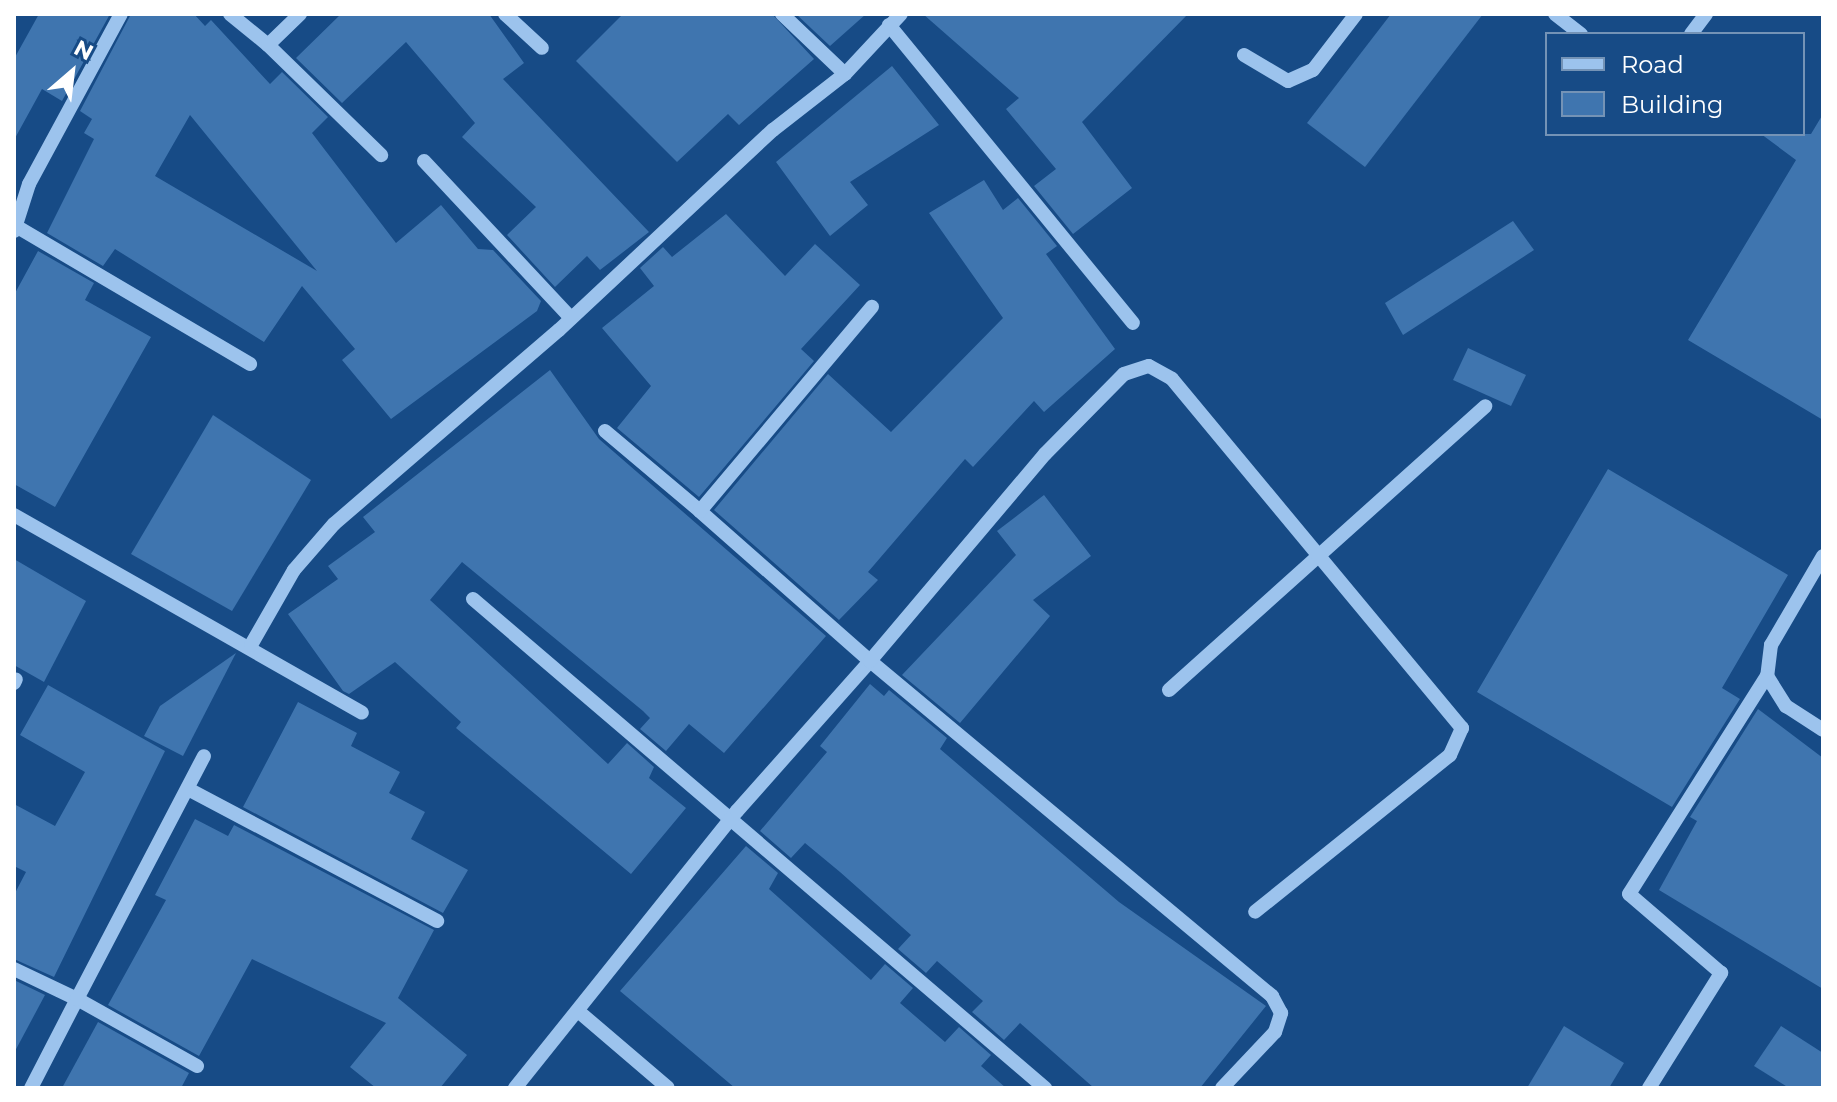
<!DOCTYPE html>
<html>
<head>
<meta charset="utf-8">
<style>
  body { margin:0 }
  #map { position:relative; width:1837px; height:1102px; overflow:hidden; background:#174b86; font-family:Montserrat,sans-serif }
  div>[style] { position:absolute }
  .building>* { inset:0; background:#3f75af }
  .minor>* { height:14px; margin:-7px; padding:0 7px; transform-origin:7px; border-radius:7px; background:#9cc3ed }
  span { translate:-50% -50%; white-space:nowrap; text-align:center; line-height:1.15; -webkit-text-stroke:6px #174b86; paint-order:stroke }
  .frame { position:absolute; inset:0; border:16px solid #fff; pointer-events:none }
  .legend { position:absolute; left:1545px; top:32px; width:260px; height:104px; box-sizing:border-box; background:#174b86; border:2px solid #7493b6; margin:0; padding:10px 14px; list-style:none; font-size:24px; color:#fff }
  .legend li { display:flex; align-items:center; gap:16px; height:40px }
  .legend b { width:40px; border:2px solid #7493b6 }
  .north { position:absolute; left:32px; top:32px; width:80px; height:80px; -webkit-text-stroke:6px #174b86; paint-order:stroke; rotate:28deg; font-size:22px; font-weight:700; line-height:32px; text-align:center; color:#fff }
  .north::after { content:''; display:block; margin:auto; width:28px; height:36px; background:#fff; clip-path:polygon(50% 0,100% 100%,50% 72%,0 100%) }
</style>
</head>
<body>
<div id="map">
  <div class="building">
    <div style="clip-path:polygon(39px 14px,110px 14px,62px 101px,42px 89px,14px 140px,14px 59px)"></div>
    <div style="clip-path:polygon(evenodd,131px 14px,194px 14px,205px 26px,211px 20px,270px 84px,282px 72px,328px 117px,312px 133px,396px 243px,441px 205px,478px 249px,493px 250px,541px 301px,537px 311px,391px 419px,342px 360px,355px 349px,302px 286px,264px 342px,115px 249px,103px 266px,47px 233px,94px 139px,84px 133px,92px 119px,80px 111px,131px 14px,190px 115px,317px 271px,155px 176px,190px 115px)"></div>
    <div style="clip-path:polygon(341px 14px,489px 14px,524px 63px,503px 79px,649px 232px,600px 270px,587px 256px,555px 287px,507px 235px,536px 207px,462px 137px,475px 123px,406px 42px,342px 103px,296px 58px)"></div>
    <div style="clip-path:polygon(623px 14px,772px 14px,814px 59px,739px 125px,728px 114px,677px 162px,576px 61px)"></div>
    <div style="clip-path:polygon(796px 14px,866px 14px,830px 46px)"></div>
    <div style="clip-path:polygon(923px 14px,1188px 14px,1082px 122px,1132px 188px,1073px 234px,1034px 186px,1056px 169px,1006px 109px,1019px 98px)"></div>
    <div style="clip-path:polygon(1391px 14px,1483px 14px,1365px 167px,1307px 123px)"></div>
    <div style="clip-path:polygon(892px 66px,939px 125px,850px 182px,868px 205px,830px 236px,776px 162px)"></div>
    <div style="clip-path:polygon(1823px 114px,1823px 420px,1688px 340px,1796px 160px,1761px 134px,1811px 134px)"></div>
    <div style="clip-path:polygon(984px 180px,1003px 210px,1018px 198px,1057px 246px,1046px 254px,1115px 349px,1044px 412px,1034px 401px,973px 467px,965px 459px,868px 572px,878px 580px,839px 620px,714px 510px,828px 374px,891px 432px,1003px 318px,929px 213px)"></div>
    <div style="clip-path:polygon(726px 214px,785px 276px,815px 244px,860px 285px,801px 349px,814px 361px,699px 497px,617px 428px,651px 386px,602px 328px,654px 286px,640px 268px,663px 247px,672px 257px)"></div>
    <div style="clip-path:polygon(1513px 221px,1534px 250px,1403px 335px,1385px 303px)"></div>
    <div style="clip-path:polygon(38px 251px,94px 283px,85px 300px,151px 337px,55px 507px,14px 484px,14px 295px)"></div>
    <div style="clip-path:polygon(1468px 348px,1526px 375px,1511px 406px,1453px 380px)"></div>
    <div style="clip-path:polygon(550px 370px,599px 439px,826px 636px,724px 753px,689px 724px,666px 751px,640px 729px,650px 718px,643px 711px,462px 562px,430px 600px,608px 764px,627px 743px,654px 767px,649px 778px,686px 808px,631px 874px,456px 728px,461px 722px,395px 662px,349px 694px,343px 691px,288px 614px,338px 579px,328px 566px,375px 532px,363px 517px)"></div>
    <div style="clip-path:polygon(213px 415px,311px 480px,232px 611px,131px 554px)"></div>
    <div style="clip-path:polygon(1608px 469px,1788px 575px,1722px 688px,1740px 699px,1672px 807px,1477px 692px)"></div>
    <div style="clip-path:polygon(1044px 495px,1091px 556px,1033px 600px,1050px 616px,960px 723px,902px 675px,1016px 555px,997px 531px)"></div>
    <div style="clip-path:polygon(14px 559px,86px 601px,44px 682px,14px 665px)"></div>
    <div style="clip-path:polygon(236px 653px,183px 756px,144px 736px,160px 706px)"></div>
    <div style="clip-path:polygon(870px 684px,884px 696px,889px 690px,947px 738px,940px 749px,1119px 902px,1266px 1006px,1200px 1088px,1094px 1088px,1020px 1023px,1004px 1040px,972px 1012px,983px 1001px,937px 961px,926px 973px,898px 949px,911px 935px,840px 872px,805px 843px,791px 858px,760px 831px,827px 752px,820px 746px)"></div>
    <div style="clip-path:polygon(48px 685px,165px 751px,54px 977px,14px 959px,14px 895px,26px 872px,14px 866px,14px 804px,55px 826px,85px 772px,20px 735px)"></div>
    <div style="clip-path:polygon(298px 702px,357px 733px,351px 746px,400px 772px,389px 793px,425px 812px,411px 839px,468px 870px,443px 913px,243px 807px)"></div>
    <div style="clip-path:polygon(1758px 709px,1823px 758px,1823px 989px,1659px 890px,1697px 821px,1690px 817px)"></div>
    <div style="clip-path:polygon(195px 819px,228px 836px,234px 825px,434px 930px,398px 998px,467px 1055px,440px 1088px,376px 1088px,350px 1067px,386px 1023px,252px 959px,199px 1056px,108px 1005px,166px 900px,155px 895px)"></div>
    <div style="clip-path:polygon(746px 846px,778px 873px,769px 889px,871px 980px,885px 964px,913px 988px,900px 1003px,945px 1042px,959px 1027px,991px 1055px,981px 1066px,1006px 1088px,735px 1088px,620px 991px)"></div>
    <div style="clip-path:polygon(14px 980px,45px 995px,14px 1053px)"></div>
    <div style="clip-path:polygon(98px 1022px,189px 1073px,181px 1088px,62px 1088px)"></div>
    <div style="clip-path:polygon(1564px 1026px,1624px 1063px,1609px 1088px,1527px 1088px)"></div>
    <div style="clip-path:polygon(1781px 1026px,1823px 1053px,1823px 1088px,1789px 1088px,1754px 1066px)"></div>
  </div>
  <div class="minor">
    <div style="left:230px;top:14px;width:49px;rotate:39.2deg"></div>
    <div style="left:268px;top:45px;width:45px;rotate:-44.1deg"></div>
    <div style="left:505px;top:14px;width:50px;rotate:42.6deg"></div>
    <div style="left:782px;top:14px;width:87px;rotate:43.6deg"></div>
    <div style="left:1555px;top:14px;width:33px;rotate:38deg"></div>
    <div style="left:889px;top:25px;width:385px;rotate:50.7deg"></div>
    <div style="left:1691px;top:34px;width:25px;rotate:-53deg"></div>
    <div style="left:268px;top:45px;width:158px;rotate:44.2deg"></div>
    <div style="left:1244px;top:55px;width:51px;rotate:30.6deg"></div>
    <div style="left:1288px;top:81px;width:27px;rotate:-24deg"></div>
    <div style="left:1313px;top:70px;width:71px;rotate:-52.5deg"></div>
    <div style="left:424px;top:161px;width:215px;rotate:46.9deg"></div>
    <div style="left:14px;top:225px;width:274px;rotate:30.5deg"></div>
    <div style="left:14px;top:231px;width:49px;rotate:-72.3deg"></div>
    <div style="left:29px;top:184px;width:193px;rotate:-61.6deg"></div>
    <div style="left:605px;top:431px;width:124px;rotate:40.1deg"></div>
    <div style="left:14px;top:515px;width:400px;rotate:29.6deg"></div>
    <div style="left:1823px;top:556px;width:103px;rotate:120.3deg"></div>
    <div style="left:1771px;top:645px;width:31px;rotate:97deg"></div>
    <div style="left:1767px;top:676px;width:36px;rotate:58deg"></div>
    <div style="left:1786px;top:706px;width:44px;rotate:33deg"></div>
    <div style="left:473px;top:599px;width:753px;rotate:40.53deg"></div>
    <div style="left:251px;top:645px;width:86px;rotate:-60.2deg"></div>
    <div style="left:294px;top:570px;width:61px;rotate:-49deg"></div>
    <div style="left:334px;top:524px;width:297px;rotate:-40.8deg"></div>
    <div style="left:559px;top:330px;width:293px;rotate:-43.1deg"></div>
    <div style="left:773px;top:130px;width:91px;rotate:-37.9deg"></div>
    <div style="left:845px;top:74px;width:82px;rotate:-47deg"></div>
    <div style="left:14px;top:683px;width:4px;rotate:-63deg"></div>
    <div style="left:1169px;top:690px;width:425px;rotate:-41.9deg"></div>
    <div style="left:188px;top:789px;width:282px;rotate:27.9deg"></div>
    <div style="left:14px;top:969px;width:70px;rotate:25.5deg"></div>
    <div style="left:77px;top:999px;width:100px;rotate:117.3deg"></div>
    <div style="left:578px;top:1011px;width:118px;rotate:40.5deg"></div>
    <div style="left:197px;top:1066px;width:137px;rotate:-150.8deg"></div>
    <div style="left:77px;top:999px;width:274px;rotate:-62.4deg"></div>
    <div style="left:515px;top:1088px;width:355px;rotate:-51.3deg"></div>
    <div style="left:737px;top:811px;width:200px;rotate:-48.4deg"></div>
    <div style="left:870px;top:661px;width:227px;rotate:-138.6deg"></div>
    <div style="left:700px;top:511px;width:267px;rotate:-49.9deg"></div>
    <div style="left:1222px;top:1088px;width:77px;rotate:-46.6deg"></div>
    <div style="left:1275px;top:1032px;width:20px;rotate:-72deg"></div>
    <div style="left:1281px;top:1013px;width:19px;rotate:-118deg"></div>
    <div style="left:1272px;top:996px;width:523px;rotate:-140.19deg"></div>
    <div style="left:870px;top:661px;width:271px;rotate:-49.8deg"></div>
    <div style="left:1045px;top:454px;width:112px;rotate:-45.4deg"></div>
    <div style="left:1124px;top:374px;width:26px;rotate:-18deg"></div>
    <div style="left:1149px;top:366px;width:26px;rotate:29deg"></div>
    <div style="left:1172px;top:379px;width:454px;rotate:50.3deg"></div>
    <div style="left:1462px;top:728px;width:30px;rotate:114deg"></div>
    <div style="left:1450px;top:755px;width:250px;rotate:141.2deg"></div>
    <div style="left:1649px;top:1088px;width:136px;rotate:-57.9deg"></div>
    <div style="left:1721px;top:973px;width:121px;rotate:-139.3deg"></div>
    <div style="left:1629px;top:894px;width:258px;rotate:-57.7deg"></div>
  </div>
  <div class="frame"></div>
  <ul class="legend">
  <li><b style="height:10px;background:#9cc3ed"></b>Road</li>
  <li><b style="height:22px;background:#3f75af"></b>Building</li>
  </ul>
  <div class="north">N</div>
</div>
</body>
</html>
